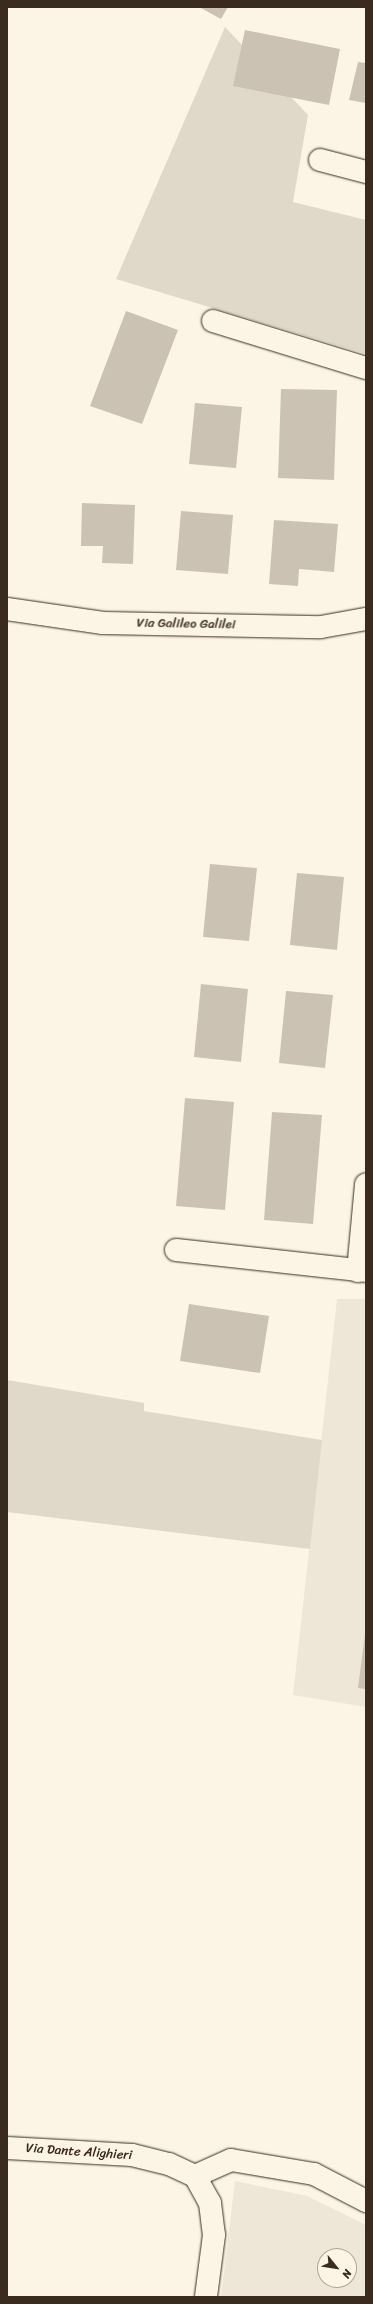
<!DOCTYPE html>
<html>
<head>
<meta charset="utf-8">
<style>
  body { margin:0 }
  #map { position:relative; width:373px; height:2304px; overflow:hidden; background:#fcf5e5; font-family:Sriracha,sans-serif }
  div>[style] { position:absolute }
  .built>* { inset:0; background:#eee6d6 }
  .green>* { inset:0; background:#e0d8c8 }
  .building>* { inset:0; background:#ccc2b3 }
  .roads { filter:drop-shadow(0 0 1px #3b2a1e) drop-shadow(0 0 1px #3b2a1e) }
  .minor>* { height:22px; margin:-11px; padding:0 11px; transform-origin:11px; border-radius:11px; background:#fcf5e5 }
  span { translate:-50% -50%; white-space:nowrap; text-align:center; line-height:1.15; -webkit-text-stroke:3px #fcf5e5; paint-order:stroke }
  .street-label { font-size:13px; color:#3b2a1e }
  .frame { position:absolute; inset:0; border:8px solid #3b2a1e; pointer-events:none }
  .north { position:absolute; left:317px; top:2248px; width:40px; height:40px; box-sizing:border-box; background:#fcf5e5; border:1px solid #afa495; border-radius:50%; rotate:120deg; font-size:11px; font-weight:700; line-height:16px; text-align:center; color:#3b2a1e }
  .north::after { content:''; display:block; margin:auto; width:14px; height:18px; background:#3b2a1e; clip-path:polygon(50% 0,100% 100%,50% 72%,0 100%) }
</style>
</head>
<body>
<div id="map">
  <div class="built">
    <div style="clip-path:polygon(337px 1299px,366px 1299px,366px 1707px,293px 1695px)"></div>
    <div style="clip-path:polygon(evenodd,235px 2181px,307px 2196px,366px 2225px,366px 2297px,221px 2297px,235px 2181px,325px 2256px,349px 2256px,349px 2280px,325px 2280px,325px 2256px)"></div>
  </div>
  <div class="green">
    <div style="clip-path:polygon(225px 27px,308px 115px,293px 202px,366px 220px,366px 354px,116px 279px)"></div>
    <div style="clip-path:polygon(7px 1380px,144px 1403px,144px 1411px,322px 1440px,310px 1549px,7px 1512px)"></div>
  </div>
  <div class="building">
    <div style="clip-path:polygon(199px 7px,228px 7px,221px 19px)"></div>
    <div style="clip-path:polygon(245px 30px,340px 49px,329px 105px,233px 86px)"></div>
    <div style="clip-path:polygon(358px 62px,366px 63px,366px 103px,349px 100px)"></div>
    <div style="clip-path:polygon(126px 311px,178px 330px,142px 424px,90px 406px)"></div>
    <div style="clip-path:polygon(281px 389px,337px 390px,334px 480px,278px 478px)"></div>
    <div style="clip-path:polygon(195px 403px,242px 407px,236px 468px,189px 464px)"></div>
    <div style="clip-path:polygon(82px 503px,135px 505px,133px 564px,102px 563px,103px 546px,81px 546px)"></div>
    <div style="clip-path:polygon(181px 511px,233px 515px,228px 574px,176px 570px)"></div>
    <div style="clip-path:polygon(274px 520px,338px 524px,334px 572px,299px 569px,298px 586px,269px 584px)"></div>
    <div style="clip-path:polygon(210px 864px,257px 868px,249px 941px,203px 937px)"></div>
    <div style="clip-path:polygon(297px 873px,344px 877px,337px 950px,290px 945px)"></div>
    <div style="clip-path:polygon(201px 984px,248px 989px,241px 1062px,194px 1057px)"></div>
    <div style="clip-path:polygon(286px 991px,333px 995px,325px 1068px,279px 1063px)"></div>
    <div style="clip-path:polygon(185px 1098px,234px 1102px,225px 1210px,176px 1206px)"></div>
    <div style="clip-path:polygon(272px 1112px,322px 1115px,313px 1224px,264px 1220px)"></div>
    <div style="clip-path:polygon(189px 1304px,269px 1316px,260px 1373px,180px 1361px)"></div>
    <div style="clip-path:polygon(365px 1634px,366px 1634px,366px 1689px,358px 1688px)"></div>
  </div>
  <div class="roads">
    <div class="minor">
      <div style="left:320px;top:160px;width:48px;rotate:14.6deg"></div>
      <div style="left:213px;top:321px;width:160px;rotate:17.1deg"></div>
      <div style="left:7px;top:609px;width:97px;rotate:8.3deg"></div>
      <div style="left:103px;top:623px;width:218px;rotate:1.1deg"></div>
      <div style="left:321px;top:627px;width:46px;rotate:-10.1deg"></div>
      <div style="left:176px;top:1250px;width:191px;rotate:6.3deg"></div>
      <div style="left:358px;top:1271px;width:87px;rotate:-84.7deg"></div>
      <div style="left:7px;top:2148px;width:125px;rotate:3.2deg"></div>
      <div style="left:132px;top:2155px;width:38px;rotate:14deg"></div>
      <div style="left:169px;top:2164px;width:29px;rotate:25deg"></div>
      <div style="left:195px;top:2176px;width:39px;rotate:-24deg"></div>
      <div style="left:231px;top:2160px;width:84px;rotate:9.6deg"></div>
      <div style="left:314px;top:2174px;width:59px;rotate:27.4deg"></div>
      <div style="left:195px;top:2176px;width:31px;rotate:61deg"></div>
      <div style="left:210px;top:2203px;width:32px;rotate:83deg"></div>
      <div style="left:214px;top:2235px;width:63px;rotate:97.4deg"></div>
    </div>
  </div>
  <div class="street-label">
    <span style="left:186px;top:624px;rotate:1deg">Via Galileo Galilei</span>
    <span style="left:79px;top:2152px;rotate:4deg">Via Dante Alighieri</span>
  </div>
  <div class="frame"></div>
  <div class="north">N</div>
</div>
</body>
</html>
